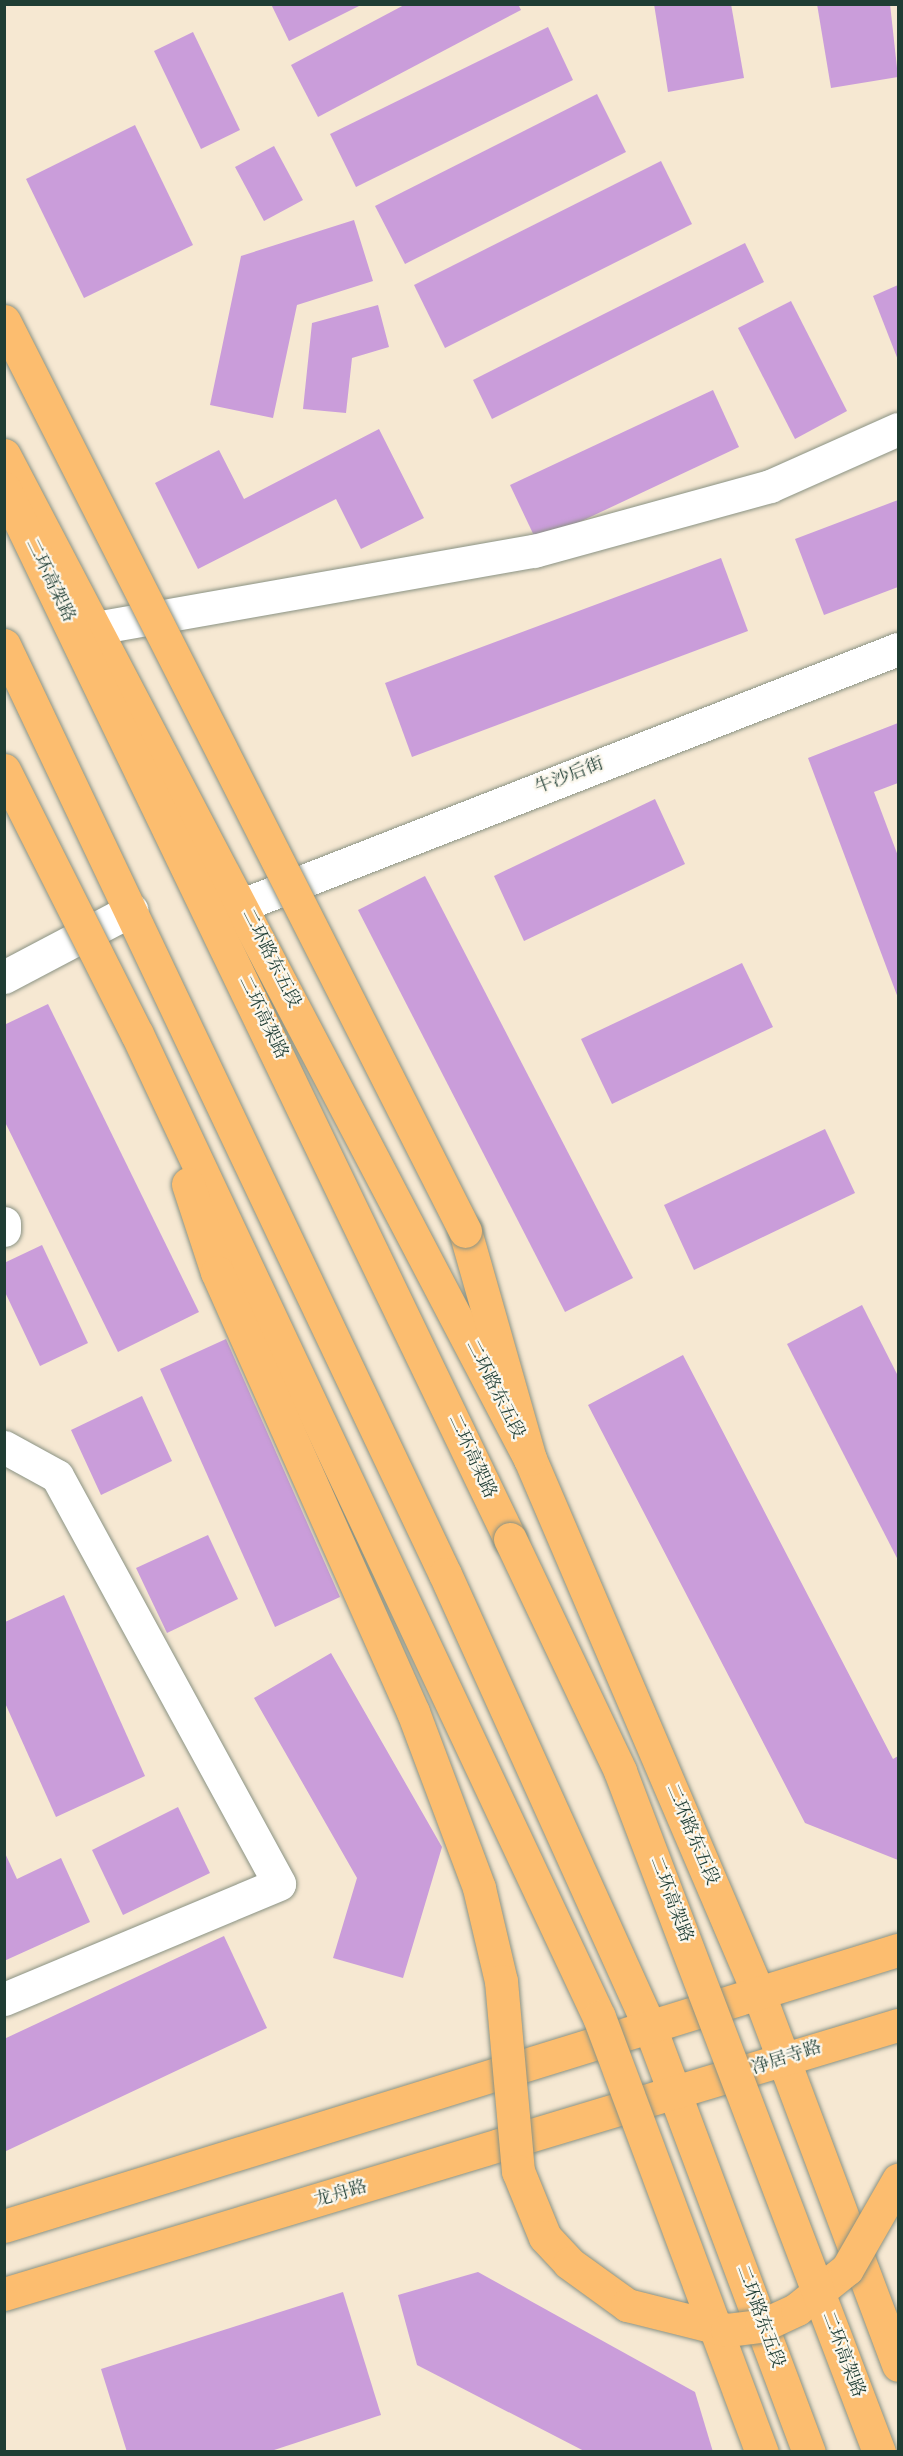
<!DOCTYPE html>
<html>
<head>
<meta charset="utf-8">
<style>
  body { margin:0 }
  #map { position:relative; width:903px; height:2456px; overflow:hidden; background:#f6e8d2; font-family:Vollkorn,"Noto Serif SC",serif }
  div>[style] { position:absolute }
  .building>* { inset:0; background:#ca9dda }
  .roads { filter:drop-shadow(0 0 2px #8a9283) drop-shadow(0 0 2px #8a9283) }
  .minor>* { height:33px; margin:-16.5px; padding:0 16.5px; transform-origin:16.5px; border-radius:16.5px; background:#fff }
  .major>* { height:33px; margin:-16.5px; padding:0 16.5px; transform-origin:16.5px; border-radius:16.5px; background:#fcbd6f }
  .highway>* { height:33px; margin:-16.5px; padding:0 16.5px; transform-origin:16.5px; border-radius:16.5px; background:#fcbd6f }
  .bridges { filter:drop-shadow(0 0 2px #8a9283) drop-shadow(0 0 2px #8a9283) }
  .highway-bridge>* { height:33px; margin:-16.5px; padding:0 16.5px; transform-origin:16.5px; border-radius:16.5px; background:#fcbd6f }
  span { translate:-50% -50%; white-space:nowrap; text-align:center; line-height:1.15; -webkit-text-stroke:4.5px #fbf7ec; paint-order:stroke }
  .street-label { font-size:18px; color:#1f3d34 }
  .frame { position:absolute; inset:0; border:6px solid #1f3d34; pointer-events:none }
</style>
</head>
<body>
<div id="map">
  <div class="building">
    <div style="clip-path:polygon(271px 4px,363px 4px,289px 41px)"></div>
    <div style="clip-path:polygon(406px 4px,518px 4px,521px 10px,318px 117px,291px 65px)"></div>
    <div style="clip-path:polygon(654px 4px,731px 4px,744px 78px,668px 92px)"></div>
    <div style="clip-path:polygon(817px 4px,890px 4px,898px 77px,831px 88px)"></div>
    <div style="clip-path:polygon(548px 27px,573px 80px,356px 187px,330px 134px)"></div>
    <div style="clip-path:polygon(193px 32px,240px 130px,201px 149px,154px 51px)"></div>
    <div style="clip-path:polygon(597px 94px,626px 152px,405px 264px,375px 206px)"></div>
    <div style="clip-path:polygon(135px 125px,193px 245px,84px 298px,26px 179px)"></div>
    <div style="clip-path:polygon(274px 146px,303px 200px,264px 221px,235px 167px)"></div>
    <div style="clip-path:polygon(661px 161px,692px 224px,445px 348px,414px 285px)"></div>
    <div style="clip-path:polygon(354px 220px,373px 281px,297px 305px,273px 418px,210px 405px,241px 256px)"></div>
    <div style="clip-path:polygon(745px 243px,764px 282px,492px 419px,473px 380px)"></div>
    <div style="clip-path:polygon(898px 285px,898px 360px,873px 296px)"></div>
    <div style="clip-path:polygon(791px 301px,847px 411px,795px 439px,738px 328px)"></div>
    <div style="clip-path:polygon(378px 305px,389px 347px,352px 358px,346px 413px,303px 409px,312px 323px)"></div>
    <div style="clip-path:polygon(713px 390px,739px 447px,537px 542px,510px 485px)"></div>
    <div style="clip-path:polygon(379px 429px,424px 518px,361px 549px,336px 499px,198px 569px,155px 483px,219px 450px,244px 499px)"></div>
    <div style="clip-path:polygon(898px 500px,898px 587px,824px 615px,795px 539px)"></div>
    <div style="clip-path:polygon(721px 558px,748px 631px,412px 757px,385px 683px)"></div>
    <div style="clip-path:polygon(898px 723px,898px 783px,874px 792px,898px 856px,898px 998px,808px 758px)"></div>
    <div style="clip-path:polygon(655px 799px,685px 864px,524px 941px,494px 876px)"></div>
    <div style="clip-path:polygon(425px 876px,633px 1278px,565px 1312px,358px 910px)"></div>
    <div style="clip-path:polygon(742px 963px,773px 1027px,612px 1104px,581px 1039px)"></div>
    <div style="clip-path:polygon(48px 1004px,199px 1312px,118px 1352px,4px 1120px,4px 1025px)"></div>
    <div style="clip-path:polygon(825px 1129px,855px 1193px,694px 1270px,664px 1205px)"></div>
    <div style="clip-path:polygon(42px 1245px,88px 1343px,40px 1366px,4px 1290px,4px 1263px)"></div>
    <div style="clip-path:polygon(862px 1305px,898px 1376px,898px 1560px,787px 1344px)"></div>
    <div style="clip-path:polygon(226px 1339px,340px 1597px,275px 1627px,160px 1369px)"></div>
    <div style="clip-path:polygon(683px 1355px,893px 1759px,898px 1756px,898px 1860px,805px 1823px,588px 1405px)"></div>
    <div style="clip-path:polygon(142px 1396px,172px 1461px,101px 1495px,71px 1430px)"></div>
    <div style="clip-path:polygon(208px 1535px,238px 1599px,167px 1633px,136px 1568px)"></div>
    <div style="clip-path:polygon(64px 1595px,145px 1776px,56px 1817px,5px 1703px,5px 1622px)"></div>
    <div style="clip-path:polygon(331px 1653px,442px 1847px,403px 1978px,333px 1958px,357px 1878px,254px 1698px)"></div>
    <div style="clip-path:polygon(178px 1807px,210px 1873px,123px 1915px,92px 1850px)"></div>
    <div style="clip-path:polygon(4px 1851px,17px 1879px,61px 1858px,90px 1922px,4px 1961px)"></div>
    <div style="clip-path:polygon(224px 1936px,267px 2028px,4px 2152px,4px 2039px)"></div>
    <div style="clip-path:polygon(478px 2272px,695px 2392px,713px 2452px,586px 2452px,417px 2365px,398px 2295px)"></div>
    <div style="clip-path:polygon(343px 2292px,381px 2415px,268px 2452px,127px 2452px,101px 2369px)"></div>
  </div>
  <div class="roads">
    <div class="minor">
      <div style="left:96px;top:628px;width:445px;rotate:-10deg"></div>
      <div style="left:534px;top:551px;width:245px;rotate:-15.4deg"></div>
      <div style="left:770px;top:486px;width:140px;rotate:-24deg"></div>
      <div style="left:242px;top:905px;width:704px;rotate:-21.32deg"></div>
      <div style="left:4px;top:977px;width:144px;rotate:-27.8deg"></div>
      <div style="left:4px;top:1223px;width:7px;rotate:90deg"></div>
      <div style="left:4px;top:1447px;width:60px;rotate:28.7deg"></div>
      <div style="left:57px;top:1476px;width:464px;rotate:61.4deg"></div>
      <div style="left:279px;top:1884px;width:298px;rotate:157.3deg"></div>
    </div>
    <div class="major">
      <div style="left:4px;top:455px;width:1133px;rotate:62.35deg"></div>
      <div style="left:530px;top:1459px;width:585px;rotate:66.85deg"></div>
      <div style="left:760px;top:1997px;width:393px;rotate:69.4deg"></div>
      <div style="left:4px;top:645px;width:1028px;rotate:64.61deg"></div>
      <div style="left:445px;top:1574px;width:500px;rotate:65.69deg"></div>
      <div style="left:651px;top:2030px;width:451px;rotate:69.5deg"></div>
      <div style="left:4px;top:2226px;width:936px;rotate:-17.16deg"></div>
      <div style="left:4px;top:2294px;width:934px;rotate:-16.75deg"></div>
    </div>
    <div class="highway">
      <div style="left:4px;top:488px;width:1166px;rotate:64.29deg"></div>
      <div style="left:465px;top:1231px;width:237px;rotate:74.1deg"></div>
    </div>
  </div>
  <div class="bridges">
    <div class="highway-bridge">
      <div style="left:4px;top:321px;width:1020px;rotate:63.13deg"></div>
      <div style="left:4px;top:770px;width:296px;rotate:63.3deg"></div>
      <div style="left:137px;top:1034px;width:1086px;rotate:64.83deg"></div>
      <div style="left:599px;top:2017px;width:465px;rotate:69.5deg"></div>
      <div style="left:188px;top:1184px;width:93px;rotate:71.8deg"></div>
      <div style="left:217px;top:1272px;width:482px;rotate:66deg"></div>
      <div style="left:413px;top:1712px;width:188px;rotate:69.4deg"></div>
      <div style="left:479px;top:1888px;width:96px;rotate:76.7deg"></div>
      <div style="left:501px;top:1981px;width:191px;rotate:84.9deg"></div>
      <div style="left:518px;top:2171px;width:71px;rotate:67.8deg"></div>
      <div style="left:545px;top:2237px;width:35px;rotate:47deg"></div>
      <div style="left:569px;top:2263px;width:72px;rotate:35.9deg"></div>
      <div style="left:627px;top:2305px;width:103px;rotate:14deg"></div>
      <div style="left:727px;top:2330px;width:34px;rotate:-7deg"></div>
      <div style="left:761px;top:2326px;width:40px;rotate:-25deg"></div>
      <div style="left:797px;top:2309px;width:64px;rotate:-38.7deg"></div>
      <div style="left:847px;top:2269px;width:103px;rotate:-60.2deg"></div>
      <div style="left:510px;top:1539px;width:257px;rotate:64.6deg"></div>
      <div style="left:620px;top:1771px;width:729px;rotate:69.18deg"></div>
    </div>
  </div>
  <div class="street-label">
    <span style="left:49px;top:581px;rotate:64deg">二环高架路</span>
    <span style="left:570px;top:777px;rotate:-21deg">牛沙后街</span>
    <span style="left:270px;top:959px;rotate:63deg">二环路东五段</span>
    <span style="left:262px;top:1018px;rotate:64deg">二环高架路</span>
    <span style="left:494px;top:1390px;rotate:63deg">二环路东五段</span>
    <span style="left:471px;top:1457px;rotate:65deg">二环高架路</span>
    <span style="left:691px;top:1835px;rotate:67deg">二环路东五段</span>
    <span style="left:670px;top:1900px;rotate:69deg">二环高架路</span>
    <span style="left:787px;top:2059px;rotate:-18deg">净居寺路</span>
    <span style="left:341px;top:2195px;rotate:-16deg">龙舟路</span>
    <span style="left:759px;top:2317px;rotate:70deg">二环路东五段</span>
    <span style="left:842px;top:2355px;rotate:69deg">二环高架路</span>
  </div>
  <div class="frame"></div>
</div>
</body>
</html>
